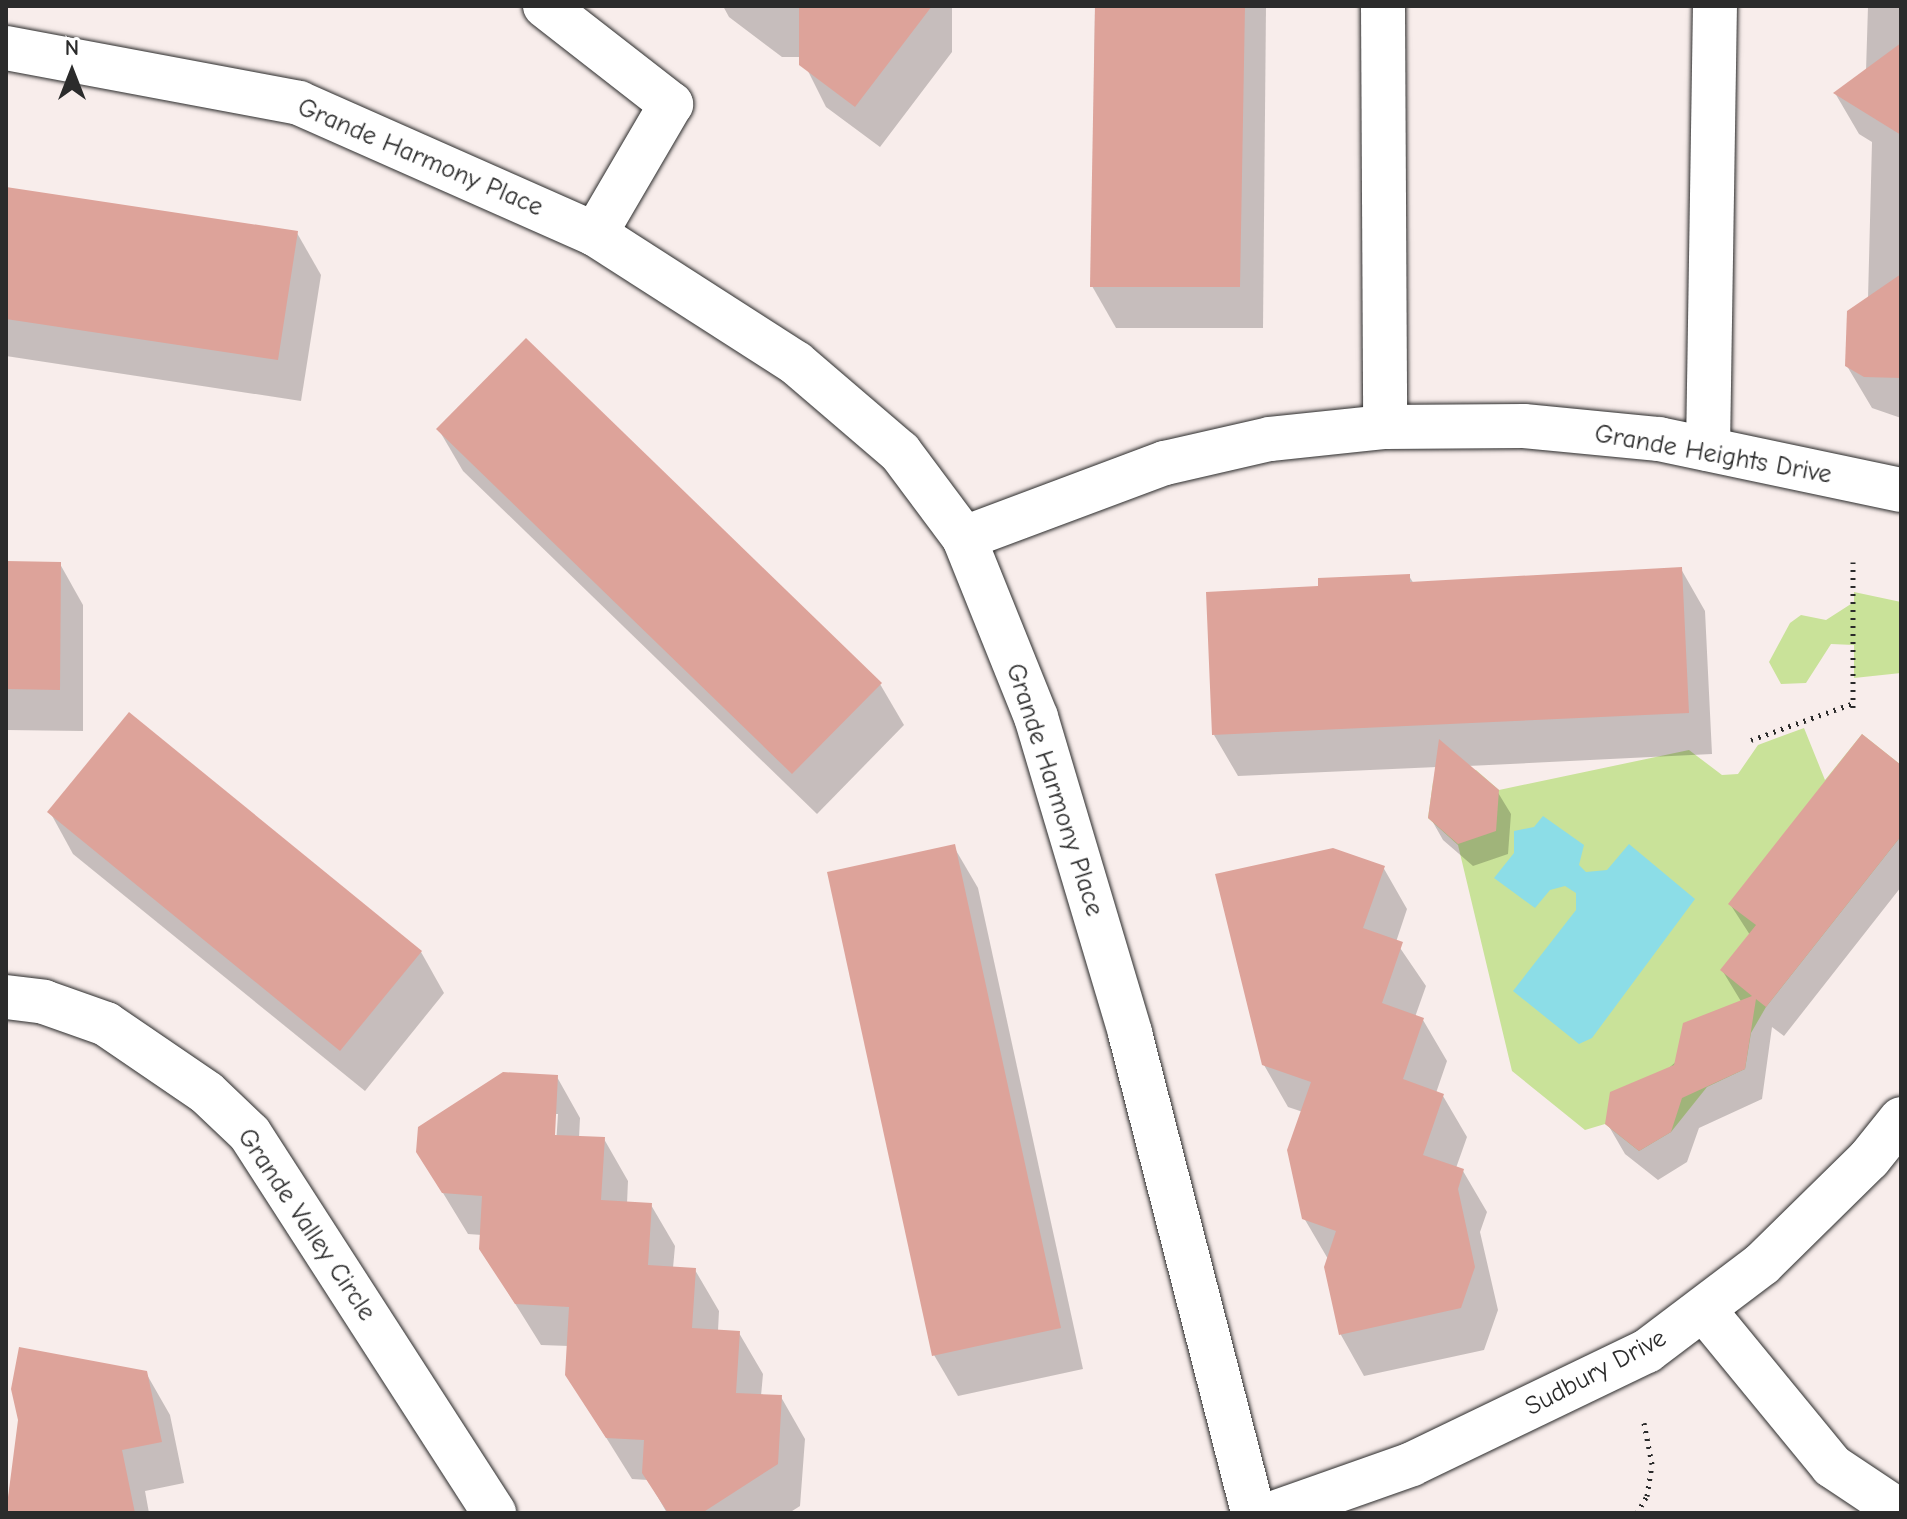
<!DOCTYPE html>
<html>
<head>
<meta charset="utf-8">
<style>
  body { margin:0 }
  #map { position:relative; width:1907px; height:1519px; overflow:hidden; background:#f8edeb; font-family:"Comic Neue",sans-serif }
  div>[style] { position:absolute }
  .green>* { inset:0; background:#c9e299 }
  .water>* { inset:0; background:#8cdde7 }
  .shadow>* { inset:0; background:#0003 }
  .building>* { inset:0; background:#dda39a }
  .path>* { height:5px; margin-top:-2.5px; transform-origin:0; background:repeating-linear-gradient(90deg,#2b2b2b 0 2px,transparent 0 8px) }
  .roads { filter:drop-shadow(0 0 2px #2b2b2b) drop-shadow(0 0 2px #2b2b2b) }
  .minor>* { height:44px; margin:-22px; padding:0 22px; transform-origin:22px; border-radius:22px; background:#fff }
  span { translate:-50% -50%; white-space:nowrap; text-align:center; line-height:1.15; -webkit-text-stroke:6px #fff; paint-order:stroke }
  .street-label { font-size:26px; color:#2b2b2b }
  .frame { position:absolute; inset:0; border:8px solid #2b2b2b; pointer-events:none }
  .north { position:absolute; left:32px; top:32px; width:80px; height:80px; -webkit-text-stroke:6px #fff; paint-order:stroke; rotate:0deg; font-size:22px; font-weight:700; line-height:32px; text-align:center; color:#2b2b2b }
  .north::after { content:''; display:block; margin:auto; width:28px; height:36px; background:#2b2b2b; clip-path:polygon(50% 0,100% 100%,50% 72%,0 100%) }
</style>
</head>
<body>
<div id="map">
  <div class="green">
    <div style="clip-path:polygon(1854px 592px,1901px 602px,1901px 673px,1854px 678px,1854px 645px,1831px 644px,1806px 683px,1781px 684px,1769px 662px,1790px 623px,1801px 615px,1826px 620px,1854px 602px)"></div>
    <div style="clip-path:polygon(1804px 728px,1825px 780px,1862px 734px,1901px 765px,1901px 836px,1766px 1007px,1751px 1033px,1745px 1069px,1707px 1087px,1671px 1132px,1639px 1151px,1605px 1124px,1585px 1130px,1512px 1071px,1458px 845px,1428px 818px,1433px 782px,1476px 770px,1499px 790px,1689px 750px,1722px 775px,1738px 774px,1758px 745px)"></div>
  </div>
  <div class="water">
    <div style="clip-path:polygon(1543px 816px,1584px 845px,1579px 865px,1586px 872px,1607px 870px,1629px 844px,1695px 899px,1592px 1038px,1579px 1044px,1513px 991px,1576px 910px,1576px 893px,1565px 886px,1550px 890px,1535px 908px,1494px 878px,1514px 853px,1514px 831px,1534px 827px)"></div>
  </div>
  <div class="shadow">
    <div style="clip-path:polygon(723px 6px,952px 6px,952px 52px,880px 147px,826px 107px,801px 57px,782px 57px,729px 17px)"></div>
    <div style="clip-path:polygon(1095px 6px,1266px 6px,1263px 328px,1116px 328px,1092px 286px)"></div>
    <div style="clip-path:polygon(1868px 6px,1901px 6px,1901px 418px,1872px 408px,1847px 366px,1868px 299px,1872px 142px,1859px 134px,1835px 93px,1866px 71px)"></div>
    <div style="clip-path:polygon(6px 189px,297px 233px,321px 275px,301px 401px,6px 356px)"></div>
    <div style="clip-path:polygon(439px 430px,880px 684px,904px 725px,817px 814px,463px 471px)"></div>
    <div style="clip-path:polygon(6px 563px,60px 564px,83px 605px,83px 731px,6px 730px)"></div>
    <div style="clip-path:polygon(1681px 569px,1705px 611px,1712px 754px,1468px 766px,1497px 791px,1511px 814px,1508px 854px,1473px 866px,1443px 840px,1430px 817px,1437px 767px,1238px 776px,1214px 735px,1320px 588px,1409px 576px,1414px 584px)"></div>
    <div style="clip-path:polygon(1901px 767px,1901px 887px,1784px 1036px,1772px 1027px,1762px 1099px,1699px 1128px,1687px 1162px,1658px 1180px,1625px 1154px,1607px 1123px,1742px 1003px,1722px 970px,1750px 935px,1730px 904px)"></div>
    <div style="clip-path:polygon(50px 812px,421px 952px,444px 993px,365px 1091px,73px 854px)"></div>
    <div style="clip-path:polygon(954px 847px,978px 888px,1083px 1369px,958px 1396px,934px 1355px)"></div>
    <div style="clip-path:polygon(1383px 867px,1407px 909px,1396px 942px,1426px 986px,1415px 1017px,1423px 1020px,1447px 1061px,1436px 1093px,1443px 1096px,1467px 1137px,1456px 1168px,1463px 1171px,1487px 1212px,1480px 1232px,1498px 1310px,1484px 1350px,1364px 1376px,1341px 1335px,1328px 1259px,1304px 1218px,1303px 1112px,1288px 1107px,1264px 1065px)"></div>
    <div style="clip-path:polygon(evenodd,557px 1077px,580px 1118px,579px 1138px,604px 1139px,628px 1181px,627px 1204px,651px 1205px,675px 1246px,673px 1268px,695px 1270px,719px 1311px,718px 1331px,739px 1333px,763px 1374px,761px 1396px,781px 1397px,805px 1439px,800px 1506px,789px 1513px,667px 1513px,648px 1480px,632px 1479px,567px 1375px,569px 1346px,541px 1345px,481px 1249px,482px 1235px,468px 1234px,418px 1152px,557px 1077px,554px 1114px,558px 1114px,556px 1145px,552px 1145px,554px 1114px)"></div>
    <div style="clip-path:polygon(146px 1373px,170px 1415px,184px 1483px,145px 1491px,149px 1513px,6px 1513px,20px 1420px)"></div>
  </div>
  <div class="building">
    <div style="clip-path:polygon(799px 6px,932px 6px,855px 107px,799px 65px)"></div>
    <div style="clip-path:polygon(1095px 6px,1245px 6px,1240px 287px,1090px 287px)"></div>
    <div style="clip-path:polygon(1901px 43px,1901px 135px,1833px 93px)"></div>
    <div style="clip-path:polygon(6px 187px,298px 231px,278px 360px,6px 319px)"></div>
    <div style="clip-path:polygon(1901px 274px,1901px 378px,1864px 377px,1845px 366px,1847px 311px)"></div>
    <div style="clip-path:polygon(526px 338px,882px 683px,792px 774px,436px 429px)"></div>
    <div style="clip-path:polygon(6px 561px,61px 562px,60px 690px,6px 689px)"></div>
    <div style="clip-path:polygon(1682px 567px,1689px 713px,1212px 735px,1206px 592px,1318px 586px,1318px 578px,1410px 574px,1410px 582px)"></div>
    <div style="clip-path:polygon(129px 712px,422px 951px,340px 1051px,47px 812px)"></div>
    <div style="clip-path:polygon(1862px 734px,1901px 765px,1901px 836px,1766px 1007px,1756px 999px,1745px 1069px,1682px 1098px,1671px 1132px,1639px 1151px,1605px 1124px,1610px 1092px,1674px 1065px,1683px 1023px,1752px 996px,1720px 970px,1756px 925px,1728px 904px)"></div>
    <div style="clip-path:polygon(1439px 739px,1499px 790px,1496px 831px,1458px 844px,1428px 818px)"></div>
    <div style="clip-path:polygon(955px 844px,1061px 1328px,932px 1356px,827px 872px)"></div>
    <div style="clip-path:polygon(1333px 848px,1385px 866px,1363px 928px,1403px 942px,1382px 1003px,1424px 1018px,1403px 1079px,1444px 1094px,1423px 1155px,1464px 1169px,1458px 1189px,1475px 1267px,1461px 1308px,1339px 1335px,1324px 1267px,1336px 1231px,1302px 1219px,1287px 1150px,1311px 1082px,1262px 1065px,1215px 874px)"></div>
    <div style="clip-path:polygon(503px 1072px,558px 1075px,555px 1135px,605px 1137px,601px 1200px,652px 1203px,648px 1265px,696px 1268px,692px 1328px,740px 1331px,736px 1393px,782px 1395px,778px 1464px,702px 1513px,668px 1513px,642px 1473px,644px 1440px,606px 1438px,565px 1375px,569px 1307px,515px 1304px,479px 1249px,482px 1196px,442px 1193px,416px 1152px,418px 1127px)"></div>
    <div style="clip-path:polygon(19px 1347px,147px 1371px,162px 1442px,122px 1450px,135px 1513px,6px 1513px,18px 1420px,11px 1389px)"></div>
  </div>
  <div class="path">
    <div style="left:1853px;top:562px;width:148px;rotate:90deg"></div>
    <div style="left:1751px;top:740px;width:109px;rotate:-19.8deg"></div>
    <div style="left:1637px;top:1513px;width:20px;rotate:-60deg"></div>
    <div style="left:1647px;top:1496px;width:32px;rotate:-81deg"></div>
    <div style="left:1652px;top:1464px;width:42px;rotate:-101deg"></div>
  </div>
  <div class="roads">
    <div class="minor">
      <div style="left:545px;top:6px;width:160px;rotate:37.9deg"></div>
      <div style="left:671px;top:104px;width:151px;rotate:120.3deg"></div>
      <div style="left:1383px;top:6px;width:421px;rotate:89.7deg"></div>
      <div style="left:6px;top:48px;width:298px;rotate:10.6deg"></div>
      <div style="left:299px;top:103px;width:324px;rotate:23.9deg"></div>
      <div style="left:595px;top:234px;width:239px;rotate:32.7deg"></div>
      <div style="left:796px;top:363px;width:137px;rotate:40.6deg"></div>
      <div style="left:900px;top:452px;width:107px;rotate:53.3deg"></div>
      <div style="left:964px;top:538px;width:193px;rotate:68.1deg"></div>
      <div style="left:1036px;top:717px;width:330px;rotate:73.4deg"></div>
      <div style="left:1130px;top:1033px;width:496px;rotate:75.6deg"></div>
      <div style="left:1708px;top:449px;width:443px;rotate:-89.1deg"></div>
      <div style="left:964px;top:538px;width:215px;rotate:-20.5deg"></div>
      <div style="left:1165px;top:463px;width:108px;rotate:-12.9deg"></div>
      <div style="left:1270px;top:439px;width:116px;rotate:-6deg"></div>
      <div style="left:1385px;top:427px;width:139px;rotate:-0.4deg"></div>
      <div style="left:1524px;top:426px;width:136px;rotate:5.5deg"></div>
      <div style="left:1659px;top:439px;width:247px;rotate:11.9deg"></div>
      <div style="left:6px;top:997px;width:38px;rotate:7deg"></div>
      <div style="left:44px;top:1002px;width:66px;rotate:19.5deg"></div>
      <div style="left:106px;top:1024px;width:122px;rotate:34.3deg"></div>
      <div style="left:207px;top:1093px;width:59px;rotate:43.6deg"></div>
      <div style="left:250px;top:1134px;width:451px;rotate:57.2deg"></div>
      <div style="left:1704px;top:1310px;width:202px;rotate:50.6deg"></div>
      <div style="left:1832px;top:1466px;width:83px;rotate:33.7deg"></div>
      <div style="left:1274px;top:1513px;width:146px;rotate:-19.5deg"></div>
      <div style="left:1412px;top:1464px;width:261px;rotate:-25.7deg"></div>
      <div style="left:1647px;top:1351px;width:144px;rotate:-37.1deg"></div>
      <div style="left:1762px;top:1264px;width:150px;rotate:-44.5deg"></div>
      <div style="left:1869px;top:1159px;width:51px;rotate:-51.3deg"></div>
    </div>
  </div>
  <div class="street-label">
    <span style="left:420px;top:158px;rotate:23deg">Grande Harmony Place</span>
    <span style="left:1713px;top:455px;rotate:10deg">Grande Heights Drive</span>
    <span style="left:1054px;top:790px;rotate:72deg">Grande Harmony Place</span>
    <span style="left:306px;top:1225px;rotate:56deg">Grande Valley Circle</span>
    <span style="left:1596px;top:1373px;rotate:-28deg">Sudbury Drive</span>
  </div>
  <div class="frame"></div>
  <div class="north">N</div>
</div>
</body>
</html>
